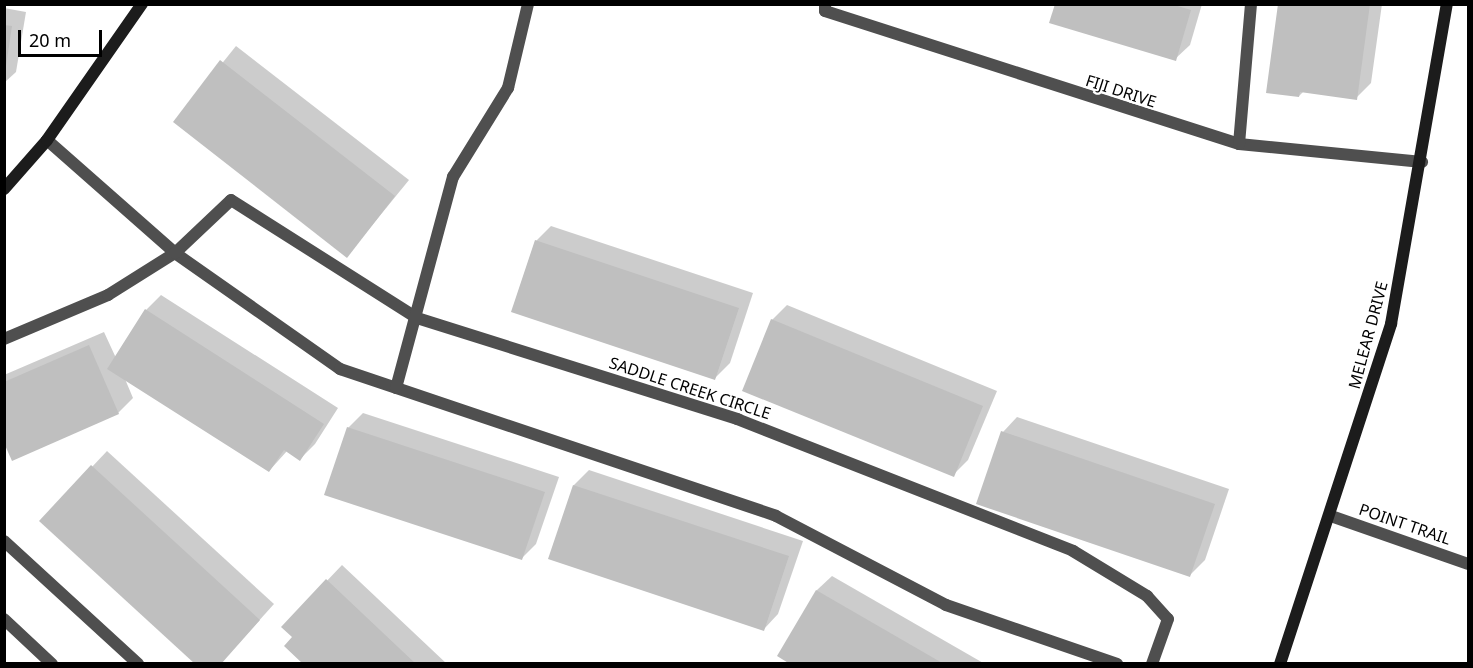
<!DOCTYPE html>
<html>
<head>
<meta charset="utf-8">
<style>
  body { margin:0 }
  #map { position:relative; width:1473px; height:668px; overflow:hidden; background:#fff; font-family:"Noto Sans",sans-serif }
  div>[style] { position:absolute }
  .shadow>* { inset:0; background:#0003 }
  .building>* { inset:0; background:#bfbfbf }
  .lane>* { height:12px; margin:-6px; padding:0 6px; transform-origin:6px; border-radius:6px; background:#4f4f4f }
  .secondary>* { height:12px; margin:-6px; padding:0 6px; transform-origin:6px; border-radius:6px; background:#1c1c1c }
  span { translate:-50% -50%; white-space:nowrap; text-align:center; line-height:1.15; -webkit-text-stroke:4.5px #fff; paint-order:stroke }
  .street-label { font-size:16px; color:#000 }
  .frame { position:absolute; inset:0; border:6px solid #000; pointer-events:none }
  .scale { position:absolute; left:18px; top:30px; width:84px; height:27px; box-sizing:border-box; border:3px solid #000; border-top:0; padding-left:8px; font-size:18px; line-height:21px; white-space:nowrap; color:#000; -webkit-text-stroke:4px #fff; paint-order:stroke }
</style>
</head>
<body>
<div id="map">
  <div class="shadow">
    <div style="clip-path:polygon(1057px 4px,1202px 4px,1190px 45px,1175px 59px)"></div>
    <div style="clip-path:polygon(1279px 4px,1382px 4px,1371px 83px,1356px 98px,1304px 91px,1299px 96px)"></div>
    <div style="clip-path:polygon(4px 8px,26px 12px,16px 72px,4px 83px)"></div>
    <div style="clip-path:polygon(236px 46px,409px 180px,347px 256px,175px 122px)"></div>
    <div style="clip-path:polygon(551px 226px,753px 293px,730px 363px,715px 378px,536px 241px)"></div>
    <div style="clip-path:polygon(161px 295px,338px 408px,315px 444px,300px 459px,287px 451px,269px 471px,125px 379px,133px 398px,118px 413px,13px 459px,4px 440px,4px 375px,104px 332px,116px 358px,146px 310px)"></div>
    <div style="clip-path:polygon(787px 305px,997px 391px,968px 460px,953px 475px,772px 320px)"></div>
    <div style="clip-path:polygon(363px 413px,559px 477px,536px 544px,521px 559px,348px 428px)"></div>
    <div style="clip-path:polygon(1017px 417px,1229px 489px,1205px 560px,1190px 575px,1003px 432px)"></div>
    <div style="clip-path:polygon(107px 451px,274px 604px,220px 664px,41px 521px)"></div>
    <div style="clip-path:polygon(589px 470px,803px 541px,778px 614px,764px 629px,550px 558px,574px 485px)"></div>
    <div style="clip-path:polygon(342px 565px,447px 664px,305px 664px,294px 637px,283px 627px)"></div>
    <div style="clip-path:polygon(832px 576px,985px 664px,793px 664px,779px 656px,817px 590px)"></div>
  </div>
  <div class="building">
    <div style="clip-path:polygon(1055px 4px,1171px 4px,1191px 10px,1176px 61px,1049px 23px)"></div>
    <div style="clip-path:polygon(1278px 4px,1370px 4px,1357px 100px,1300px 92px,1299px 97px,1266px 93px)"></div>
    <div style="clip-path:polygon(4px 25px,12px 26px,6px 66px,4px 65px)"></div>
    <div style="clip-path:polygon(220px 60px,395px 196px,347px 258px,173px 122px)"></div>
    <div style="clip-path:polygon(535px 240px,739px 308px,715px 380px,511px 312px)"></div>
    <div style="clip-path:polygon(145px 309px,324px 424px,300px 461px,284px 450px,269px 472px,107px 369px)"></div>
    <div style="clip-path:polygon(771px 319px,983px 406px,954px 477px,742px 391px)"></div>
    <div style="clip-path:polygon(89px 345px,119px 414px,12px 461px,4px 443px,4px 382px)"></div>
    <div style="clip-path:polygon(347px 427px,545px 492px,522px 560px,324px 495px)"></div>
    <div style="clip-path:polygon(1001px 431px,1215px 504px,1190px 577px,976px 504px)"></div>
    <div style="clip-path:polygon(91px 465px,260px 620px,221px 664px,195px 664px,39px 521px)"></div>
    <div style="clip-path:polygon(573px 485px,789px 556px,764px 631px,548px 559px)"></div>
    <div style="clip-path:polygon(326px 579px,416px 664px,303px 664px,284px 646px,292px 637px,281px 627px)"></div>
    <div style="clip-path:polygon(816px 590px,944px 664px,790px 664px,777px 656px)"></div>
  </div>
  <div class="lane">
    <div style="left:825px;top:4px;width:7px;rotate:90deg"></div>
    <div style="left:825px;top:11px;width:435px;rotate:17.8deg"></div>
    <div style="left:1239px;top:144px;width:184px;rotate:5.6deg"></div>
    <div style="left:47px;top:140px;width:171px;rotate:41.4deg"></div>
    <div style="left:175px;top:253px;width:202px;rotate:35.1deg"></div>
    <div style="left:340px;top:369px;width:460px;rotate:18.6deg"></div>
    <div style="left:776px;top:516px;width:192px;rotate:27.6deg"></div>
    <div style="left:946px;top:605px;width:181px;rotate:19deg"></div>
    <div style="left:1239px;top:144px;width:141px;rotate:-85.1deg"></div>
    <div style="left:4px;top:339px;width:113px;rotate:-22.9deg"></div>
    <div style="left:108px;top:295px;width:79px;rotate:-32.1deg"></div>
    <div style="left:175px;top:253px;width:77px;rotate:-43.4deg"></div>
    <div style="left:231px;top:200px;width:220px;rotate:32.4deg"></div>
    <div style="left:417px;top:318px;width:336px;rotate:17.5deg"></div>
    <div style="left:737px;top:419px;width:361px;rotate:21.4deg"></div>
    <div style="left:1073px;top:551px;width:87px;rotate:31.3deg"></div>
    <div style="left:1147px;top:596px;width:31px;rotate:48deg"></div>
    <div style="left:1168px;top:619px;width:48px;rotate:109.6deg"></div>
    <div style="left:396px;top:388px;width:219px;rotate:-74.9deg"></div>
    <div style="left:453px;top:177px;width:105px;rotate:-58.3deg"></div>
    <div style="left:508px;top:88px;width:86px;rotate:-76.6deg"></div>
    <div style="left:1331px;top:516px;width:145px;rotate:19.3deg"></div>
    <div style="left:4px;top:541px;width:182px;rotate:42.5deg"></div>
    <div style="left:4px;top:619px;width:66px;rotate:43.2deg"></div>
  </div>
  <div class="secondary">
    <div style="left:4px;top:189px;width:65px;rotate:-48.7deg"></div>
    <div style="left:47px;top:140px;width:166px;rotate:-55.1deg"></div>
    <div style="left:1280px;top:664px;width:358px;rotate:-71.9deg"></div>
    <div style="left:1391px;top:324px;width:325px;rotate:-80.1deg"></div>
  </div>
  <div class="street-label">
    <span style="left:1121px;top:91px;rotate:18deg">FIJI DRIVE</span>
    <span style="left:1368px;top:335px;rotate:-75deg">MELEAR DRIVE</span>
    <span style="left:690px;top:388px;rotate:18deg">SADDLE CREEK CIRCLE</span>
    <span style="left:1405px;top:524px;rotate:19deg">POINT TRAIL</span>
  </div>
  <div class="frame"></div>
  <div class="scale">20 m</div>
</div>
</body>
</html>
